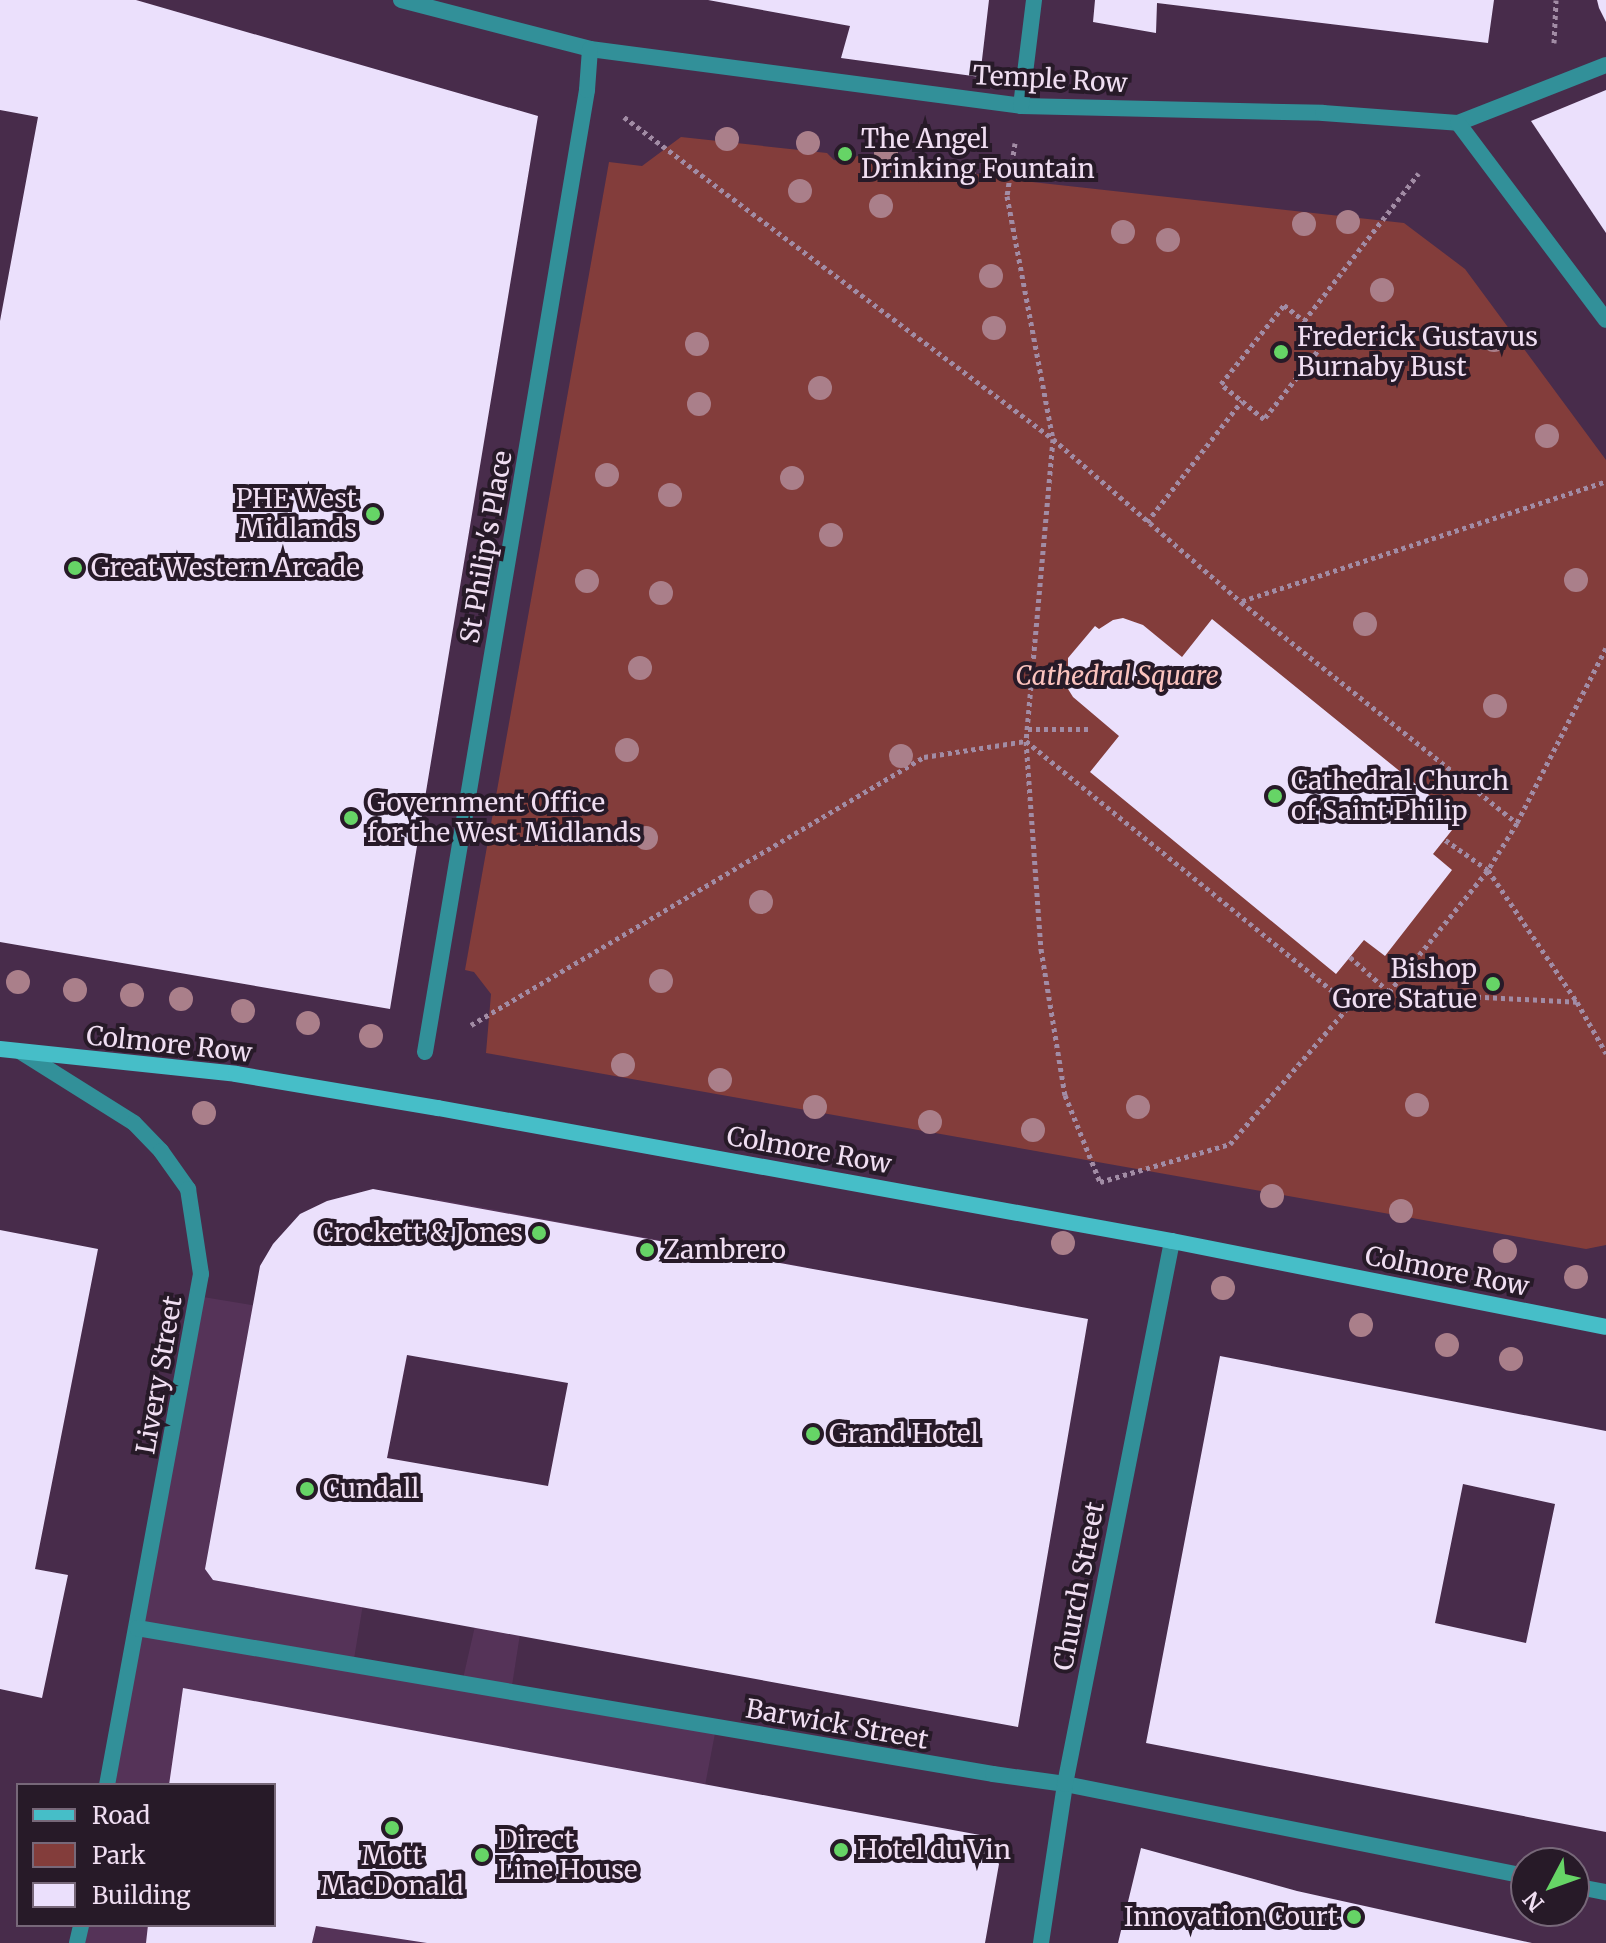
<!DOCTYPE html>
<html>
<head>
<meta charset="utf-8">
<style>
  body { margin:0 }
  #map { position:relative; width:1606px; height:1943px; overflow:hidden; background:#482c4b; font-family:Merriweather,serif }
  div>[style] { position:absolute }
  .built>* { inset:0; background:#553358 }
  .green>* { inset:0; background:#833d3b }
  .building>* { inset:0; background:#ebe0fc }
  .path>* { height:5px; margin-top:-2.5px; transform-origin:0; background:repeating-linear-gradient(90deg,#a28ca5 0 4px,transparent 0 8px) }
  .lane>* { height:16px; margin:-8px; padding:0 8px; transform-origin:8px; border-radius:8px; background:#329099 }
  .street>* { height:16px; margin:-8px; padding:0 8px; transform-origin:8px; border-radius:8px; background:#329099 }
  .secondary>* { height:16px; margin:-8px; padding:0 8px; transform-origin:8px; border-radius:8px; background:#46bec8 }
  .trees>* { width:24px; height:24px; margin:-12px; border-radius:50%; background:#aa7f8a }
  .dots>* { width:22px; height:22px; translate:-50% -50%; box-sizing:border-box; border:4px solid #271a28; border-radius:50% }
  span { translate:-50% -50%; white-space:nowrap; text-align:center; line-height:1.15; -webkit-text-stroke:8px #271a28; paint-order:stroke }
  .street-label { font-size:26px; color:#f0def2 }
  .poi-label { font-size:26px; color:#f0def2 }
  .left { translate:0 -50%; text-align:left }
  .right { translate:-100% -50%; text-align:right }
  .park-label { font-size:26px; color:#fbc3be; font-style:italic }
  .legend { position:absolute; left:16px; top:1783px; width:260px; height:144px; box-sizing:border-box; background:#271a28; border:2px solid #776879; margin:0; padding:10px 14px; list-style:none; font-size:24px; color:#f0def2 }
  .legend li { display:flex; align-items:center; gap:16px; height:40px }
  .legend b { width:40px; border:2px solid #776879 }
  .north { position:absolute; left:1510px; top:1847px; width:80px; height:80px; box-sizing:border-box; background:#271a28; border:2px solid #776879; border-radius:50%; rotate:229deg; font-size:22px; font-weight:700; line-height:32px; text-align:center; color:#f0def2 }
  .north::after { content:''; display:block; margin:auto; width:28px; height:36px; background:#66d466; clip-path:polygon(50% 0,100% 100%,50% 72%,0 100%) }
</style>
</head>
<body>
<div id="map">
  <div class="built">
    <div style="clip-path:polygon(436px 1199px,806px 1267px,780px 1393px,412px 1332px,387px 1458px,353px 1665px,462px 1683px,475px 1626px,520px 1634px,511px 1692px,716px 1728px,675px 1943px,77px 1943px,81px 1925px,274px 1925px,274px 1785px,107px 1785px,197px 1296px,411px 1331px)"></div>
  </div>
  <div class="green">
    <div style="clip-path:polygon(681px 137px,827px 153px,834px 160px,848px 163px,857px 156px,1023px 181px,1404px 223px,1465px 269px,1606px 460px,1606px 1245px,1586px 1249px,486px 1053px,491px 994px,474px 972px,465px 970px,609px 162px,642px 166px)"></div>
  </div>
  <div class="building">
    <div style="clip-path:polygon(0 0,136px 0,538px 116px,390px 1009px,0 942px,0 321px,38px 117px,0 110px)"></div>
    <div style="clip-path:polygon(708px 0,989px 0,980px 77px,841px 58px,850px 26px)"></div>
    <div style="clip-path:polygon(1095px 0,1494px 0,1488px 43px,1157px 3px,1156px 33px,1093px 22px)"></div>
    <div style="clip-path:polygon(1597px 0,1606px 0,1606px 22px,1599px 8px)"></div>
    <div style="clip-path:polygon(1606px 90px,1606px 233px,1531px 121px)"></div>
    <div style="clip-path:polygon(1123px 618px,1143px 625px,1182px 657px,1212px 619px,1460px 820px,1433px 854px,1452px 870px,1385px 956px,1364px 940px,1336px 974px,1090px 772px,1119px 736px,1073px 697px,1068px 689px,1068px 658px,1095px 626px,1099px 629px,1113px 620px)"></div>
    <div style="clip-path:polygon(evenodd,373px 1189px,1088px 1319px,1018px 1727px,213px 1580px,205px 1569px,260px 1266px,273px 1244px,300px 1214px,327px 1201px,373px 1189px,407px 1355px,568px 1383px,548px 1486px,387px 1458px,407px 1355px)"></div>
    <div style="clip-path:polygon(0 1230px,98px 1249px,35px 1569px,68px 1575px,42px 1698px,0 1689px)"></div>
    <div style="clip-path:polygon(evenodd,1220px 1356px,1606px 1431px,1606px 1832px,1146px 1743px,1220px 1356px,1463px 1484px,1555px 1504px,1526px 1643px,1435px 1623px,1463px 1484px)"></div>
    <div style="clip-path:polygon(183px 1688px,980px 1835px,999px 1864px,985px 1943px,427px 1943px,316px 1926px,312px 1943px,146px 1943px,148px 1925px,274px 1925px,274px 1785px,169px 1785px)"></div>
    <div style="clip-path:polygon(1141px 1848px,1297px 1891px,1532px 1943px,1118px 1943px)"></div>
  </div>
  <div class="path">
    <div style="left:1554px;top:43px;width:43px;rotate:-87.3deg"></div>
    <div style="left:624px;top:117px;width:536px;rotate:36.89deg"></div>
    <div style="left:1053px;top:439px;width:249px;rotate:40.9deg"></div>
    <div style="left:1241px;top:602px;width:354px;rotate:38.7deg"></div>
    <div style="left:1015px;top:143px;width:54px;rotate:98.6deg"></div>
    <div style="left:1007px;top:196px;width:247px;rotate:79.3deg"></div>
    <div style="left:1053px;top:439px;width:303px;rotate:95.1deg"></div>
    <div style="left:1026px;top:741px;width:209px;rotate:85.9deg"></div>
    <div style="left:1041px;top:949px;width:148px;rotate:80.7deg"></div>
    <div style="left:1065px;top:1095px;width:94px;rotate:68.1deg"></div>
    <div style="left:1100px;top:1182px;width:135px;rotate:-16.3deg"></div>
    <div style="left:1230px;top:1144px;width:184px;rotate:-49.2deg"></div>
    <div style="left:1350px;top:1005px;width:41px;rotate:-18.4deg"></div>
    <div style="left:1389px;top:992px;width:188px;rotate:3deg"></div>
    <div style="left:1284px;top:305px;width:55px;rotate:38.3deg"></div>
    <div style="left:1327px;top:339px;width:102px;rotate:128.2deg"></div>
    <div style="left:1264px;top:419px;width:55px;rotate:-140.9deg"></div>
    <div style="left:1221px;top:384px;width:101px;rotate:-51.4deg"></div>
    <div style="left:1304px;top:321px;width:187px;rotate:-52.2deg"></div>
    <div style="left:1147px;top:522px;width:154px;rotate:-51.9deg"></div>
    <div style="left:1242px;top:601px;width:383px;rotate:-18.2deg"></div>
    <div style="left:1606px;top:648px;width:196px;rotate:117deg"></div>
    <div style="left:1517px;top:823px;width:55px;rotate:121.7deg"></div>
    <div style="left:1488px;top:870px;width:159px;rotate:56deg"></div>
    <div style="left:1577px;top:1002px;width:59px;rotate:60.4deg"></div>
    <div style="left:1028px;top:729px;width:62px"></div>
    <div style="left:1350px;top:957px;width:52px;rotate:41.9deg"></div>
    <div style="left:1389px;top:992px;width:157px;rotate:-50.9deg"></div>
    <div style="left:1488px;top:870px;width:54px;rotate:-144.8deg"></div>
    <div style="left:471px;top:1025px;width:526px;rotate:-30.61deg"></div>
    <div style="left:924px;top:757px;width:103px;rotate:-8.9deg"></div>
    <div style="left:1026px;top:741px;width:418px;rotate:39.2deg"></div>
  </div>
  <div class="lane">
    <div style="left:1458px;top:123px;width:159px;rotate:-21.4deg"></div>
  </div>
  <div class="street">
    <div style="left:401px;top:0;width:195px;rotate:14.5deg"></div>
    <div style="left:590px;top:49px;width:435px;rotate:7.5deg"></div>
    <div style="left:1021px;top:106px;width:302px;rotate:1.3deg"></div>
    <div style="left:1323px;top:113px;width:135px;rotate:4.2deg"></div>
    <div style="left:1458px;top:123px;width:246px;rotate:53.1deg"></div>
    <div style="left:1021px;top:106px;width:107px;rotate:-83deg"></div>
    <div style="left:21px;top:1052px;width:133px;rotate:32.1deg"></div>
    <div style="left:134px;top:1123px;width:39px;rotate:46deg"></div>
    <div style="left:161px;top:1151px;width:47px;rotate:54.6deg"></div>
    <div style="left:188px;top:1189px;width:86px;rotate:81.3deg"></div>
    <div style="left:201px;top:1274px;width:520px;rotate:100.42deg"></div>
    <div style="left:425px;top:1052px;width:976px;rotate:-80.44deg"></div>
    <div style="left:587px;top:90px;width:41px;rotate:-85.8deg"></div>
    <div style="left:137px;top:1628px;width:868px;rotate:9.68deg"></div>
    <div style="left:993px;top:1774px;width:73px;rotate:7.9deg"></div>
    <div style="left:1065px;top:1784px;width:470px;rotate:11.3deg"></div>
    <div style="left:1574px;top:1886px;width:33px;rotate:11deg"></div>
    <div style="left:77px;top:1943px;width:18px;rotate:-77deg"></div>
    <div style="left:1041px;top:1943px;width:161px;rotate:-81.4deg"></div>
    <div style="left:1065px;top:1784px;width:553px;rotate:-78.85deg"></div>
  </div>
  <div class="secondary">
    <div style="left:0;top:1049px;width:237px;rotate:6deg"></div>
    <div style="left:236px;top:1074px;width:205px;rotate:9.6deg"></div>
    <div style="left:438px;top:1108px;width:746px;rotate:10.27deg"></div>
    <div style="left:1172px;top:1241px;width:442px;rotate:11.2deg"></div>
  </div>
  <div class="trees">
    <div style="left:727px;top:139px"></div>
    <div style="left:808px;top:143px"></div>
    <div style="left:886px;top:154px"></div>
    <div style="left:964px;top:173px"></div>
    <div style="left:800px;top:191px"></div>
    <div style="left:881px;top:206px"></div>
    <div style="left:1348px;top:222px"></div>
    <div style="left:1304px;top:224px"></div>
    <div style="left:1123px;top:232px"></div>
    <div style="left:1168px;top:240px"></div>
    <div style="left:991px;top:276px"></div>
    <div style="left:1382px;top:290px"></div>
    <div style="left:994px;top:328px"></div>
    <div style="left:1494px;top:340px"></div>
    <div style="left:697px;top:344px"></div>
    <div style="left:820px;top:388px"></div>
    <div style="left:699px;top:404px"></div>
    <div style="left:1547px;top:436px"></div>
    <div style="left:607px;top:475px"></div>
    <div style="left:792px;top:478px"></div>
    <div style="left:670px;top:495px"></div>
    <div style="left:831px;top:535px"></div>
    <div style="left:1576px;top:580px"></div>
    <div style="left:587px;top:581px"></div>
    <div style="left:661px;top:593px"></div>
    <div style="left:1365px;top:624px"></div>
    <div style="left:640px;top:668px"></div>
    <div style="left:1495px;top:706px"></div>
    <div style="left:627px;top:750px"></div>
    <div style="left:901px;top:756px"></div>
    <div style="left:646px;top:838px"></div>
    <div style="left:761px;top:902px"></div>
    <div style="left:661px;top:981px"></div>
    <div style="left:18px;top:982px"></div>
    <div style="left:75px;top:990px"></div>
    <div style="left:132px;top:995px"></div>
    <div style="left:181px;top:999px"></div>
    <div style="left:243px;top:1011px"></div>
    <div style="left:308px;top:1023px"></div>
    <div style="left:371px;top:1036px"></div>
    <div style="left:623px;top:1065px"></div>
    <div style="left:720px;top:1080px"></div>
    <div style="left:1417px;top:1105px"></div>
    <div style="left:815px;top:1107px"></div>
    <div style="left:1138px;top:1107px"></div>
    <div style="left:204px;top:1113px"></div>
    <div style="left:930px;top:1122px"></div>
    <div style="left:1033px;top:1130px"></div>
    <div style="left:1272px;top:1196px"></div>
    <div style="left:1401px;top:1211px"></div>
    <div style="left:1063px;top:1243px"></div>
    <div style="left:1505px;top:1251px"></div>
    <div style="left:1576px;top:1277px"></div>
    <div style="left:1223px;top:1288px"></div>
    <div style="left:1361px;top:1325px"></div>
    <div style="left:1447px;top:1345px"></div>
    <div style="left:1511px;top:1359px"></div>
  </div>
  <div class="dots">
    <div style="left:845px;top:154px;background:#66d466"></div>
    <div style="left:1281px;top:352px;background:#66d466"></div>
    <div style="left:373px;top:514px;background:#66d466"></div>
    <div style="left:75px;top:568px;background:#66d466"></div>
    <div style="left:1275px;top:796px;background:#66d466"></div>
    <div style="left:351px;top:818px;background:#66d466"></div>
    <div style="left:1493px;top:984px;background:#66d466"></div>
    <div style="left:539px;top:1233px;background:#66d466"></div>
    <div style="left:647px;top:1250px;background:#66d466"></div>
    <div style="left:813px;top:1434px;background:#66d466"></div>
    <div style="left:307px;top:1489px;background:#66d466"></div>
    <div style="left:392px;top:1828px;background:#66d466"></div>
    <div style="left:841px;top:1850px;background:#66d466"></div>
    <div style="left:482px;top:1855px;background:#66d466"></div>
    <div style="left:1354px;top:1917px;background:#66d466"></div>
  </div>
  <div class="street-label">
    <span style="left:1050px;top:79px;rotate:3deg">Temple Row</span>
    <span style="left:486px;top:547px;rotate:-80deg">St Philip's Place</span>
    <span style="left:169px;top:1044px;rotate:6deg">Colmore Row</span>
    <span style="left:809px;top:1150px;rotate:10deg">Colmore Row</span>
    <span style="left:1447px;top:1271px;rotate:11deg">Colmore Row</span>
    <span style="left:159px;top:1375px;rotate:-80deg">Livery Street</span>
    <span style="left:1079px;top:1586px;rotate:-79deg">Church Street</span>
    <span style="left:837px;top:1724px;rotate:10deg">Barwick Street</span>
  </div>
  <div class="poi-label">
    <span class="left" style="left:861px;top:154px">The Angel<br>Drinking Fountain</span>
    <span class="left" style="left:1297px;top:352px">Frederick Gustavus<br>Burnaby Bust</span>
    <span class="right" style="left:357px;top:514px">PHE West<br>Midlands</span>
    <span class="left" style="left:91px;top:568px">Great Western Arcade</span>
    <span class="left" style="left:1291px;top:796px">Cathedral Church<br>of Saint Philip</span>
    <span class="left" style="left:367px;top:818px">Government Office<br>for the West Midlands</span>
    <span class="right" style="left:1477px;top:984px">Bishop<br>Gore Statue</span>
    <span class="right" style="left:523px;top:1233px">Crockett &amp; Jones</span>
    <span class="left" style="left:663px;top:1250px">Zambrero</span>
    <span class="left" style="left:829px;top:1434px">Grand Hotel</span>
    <span class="left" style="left:323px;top:1489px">Cundall</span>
    <span class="left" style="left:498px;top:1855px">Direct<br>Line House</span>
    <span class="left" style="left:857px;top:1850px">Hotel du Vin</span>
    <span style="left:392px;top:1871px">Mott<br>MacDonald</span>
    <span class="right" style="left:1338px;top:1917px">Innovation Court</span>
  </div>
  <div class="park-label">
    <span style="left:1117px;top:676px">Cathedral Square</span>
  </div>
  <ul class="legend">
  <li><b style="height:10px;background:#46bec8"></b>Road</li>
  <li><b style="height:22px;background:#833d3b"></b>Park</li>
  <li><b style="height:22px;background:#ebe0fc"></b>Building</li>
  </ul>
  <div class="north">N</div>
</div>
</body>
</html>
